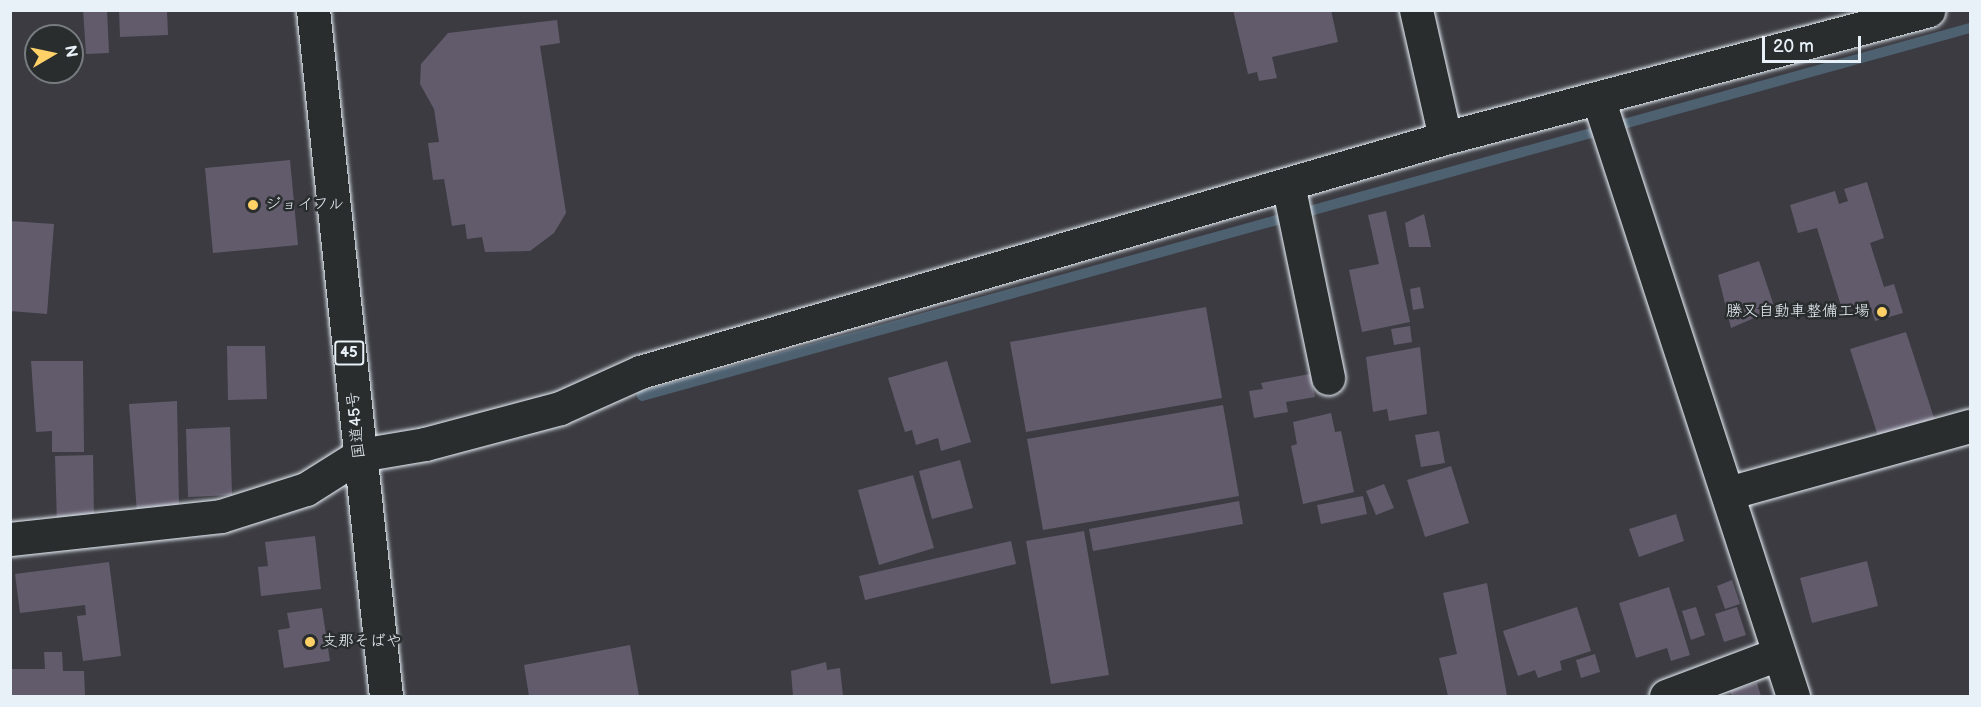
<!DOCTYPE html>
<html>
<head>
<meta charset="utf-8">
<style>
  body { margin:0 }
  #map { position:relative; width:1981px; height:707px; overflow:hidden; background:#3b3b41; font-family:"Balsamiq Sans","Klee One",sans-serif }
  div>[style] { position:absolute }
  .stream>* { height:10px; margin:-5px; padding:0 5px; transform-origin:5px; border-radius:5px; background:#4e6171 }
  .building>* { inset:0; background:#625b6c }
  .roads { filter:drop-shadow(0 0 2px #e8f1f8) drop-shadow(0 0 2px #e8f1f8) }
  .minor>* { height:33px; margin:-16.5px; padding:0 16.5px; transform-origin:16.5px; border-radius:16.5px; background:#2a2d2e }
  .highway>* { height:33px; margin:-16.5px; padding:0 16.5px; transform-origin:16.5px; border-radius:16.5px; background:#2a2d2e }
  .dots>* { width:16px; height:16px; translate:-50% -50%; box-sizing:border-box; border:3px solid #2a2d2e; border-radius:50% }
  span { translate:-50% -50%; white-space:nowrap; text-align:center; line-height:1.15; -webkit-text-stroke:5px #2a2d2e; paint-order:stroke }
  .shield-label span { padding:2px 4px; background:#2a2d2e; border:2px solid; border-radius:4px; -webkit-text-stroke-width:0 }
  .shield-label { font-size:15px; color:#e8f1f8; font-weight:700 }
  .poi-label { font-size:16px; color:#e8f1f8 }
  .left { translate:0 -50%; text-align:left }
  .right { translate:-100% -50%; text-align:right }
  .street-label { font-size:16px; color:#e8f1f8 }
  .frame { position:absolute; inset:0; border:12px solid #e8f1f8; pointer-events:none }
  .north { position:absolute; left:24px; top:24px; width:60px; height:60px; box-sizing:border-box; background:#2a2d2e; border:2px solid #767b7f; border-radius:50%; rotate:81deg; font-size:16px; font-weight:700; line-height:24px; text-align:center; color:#e8f1f8 }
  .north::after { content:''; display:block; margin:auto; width:21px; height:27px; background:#ffd166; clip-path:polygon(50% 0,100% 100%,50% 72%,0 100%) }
  .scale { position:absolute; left:1762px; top:36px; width:99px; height:27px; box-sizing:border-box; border:3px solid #e8f1f8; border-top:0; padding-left:8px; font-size:18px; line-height:21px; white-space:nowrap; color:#e8f1f8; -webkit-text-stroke:4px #2a2d2e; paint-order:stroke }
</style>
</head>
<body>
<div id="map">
  <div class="stream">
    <div style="left:642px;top:396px;width:1378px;rotate:-15.49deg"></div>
  </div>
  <div class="building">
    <div style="clip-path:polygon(83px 10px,107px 10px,109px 53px,86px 54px)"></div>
    <div style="clip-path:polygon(119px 10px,167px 10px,168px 35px,120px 37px)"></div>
    <div style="clip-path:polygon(1233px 10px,1331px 10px,1338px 42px,1272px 57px,1277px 78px,1259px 81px,1257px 72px,1248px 74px)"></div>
    <div style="clip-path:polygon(557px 20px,560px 43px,540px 46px,566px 213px,554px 233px,530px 251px,485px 252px,482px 237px,467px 239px,465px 224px,452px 226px,444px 179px,433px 180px,428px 143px,439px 142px,434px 109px,420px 84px,421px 64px,448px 33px)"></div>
    <div style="clip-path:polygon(290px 160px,298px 245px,213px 253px,205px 168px)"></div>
    <div style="clip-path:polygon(1867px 182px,1884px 238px,1870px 243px,1884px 287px,1894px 284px,1903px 313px,1875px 321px,1868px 300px,1842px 309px,1817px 228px,1798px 233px,1790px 205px,1835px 191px,1839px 204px,1848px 201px,1844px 189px)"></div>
    <div style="clip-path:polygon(1386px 211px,1410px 322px,1362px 332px,1349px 270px,1379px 264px,1368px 215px)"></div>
    <div style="clip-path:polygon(1424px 214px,1431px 247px,1409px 247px,1405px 223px)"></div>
    <div style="clip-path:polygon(10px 221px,54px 224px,47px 314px,10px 311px)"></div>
    <div style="clip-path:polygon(1759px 261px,1775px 309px,1731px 328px,1718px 275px)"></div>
    <div style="clip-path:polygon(1420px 287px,1424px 308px,1413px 310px,1410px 289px)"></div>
    <div style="clip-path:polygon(1206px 307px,1222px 398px,1026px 432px,1010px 342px)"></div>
    <div style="clip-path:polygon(1410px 326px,1412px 342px,1394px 345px,1391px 329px)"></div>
    <div style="clip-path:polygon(1906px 332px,1935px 421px,1879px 439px,1850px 349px)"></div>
    <div style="clip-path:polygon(227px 346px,265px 346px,267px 399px,228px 400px)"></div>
    <div style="clip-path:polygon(1420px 347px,1427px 414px,1389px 421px,1387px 409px,1373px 412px,1366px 357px)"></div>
    <div style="clip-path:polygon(31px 361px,83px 361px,84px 452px,52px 452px,52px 431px,36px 432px)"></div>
    <div style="clip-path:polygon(947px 361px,971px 442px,941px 451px,938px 438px,916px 445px,912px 430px,905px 432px,888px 378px)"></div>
    <div style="clip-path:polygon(1310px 374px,1315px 397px,1286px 402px,1288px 412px,1254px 418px,1249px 391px,1263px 389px,1261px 383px)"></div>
    <div style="clip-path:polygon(177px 401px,179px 509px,137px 513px,129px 404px)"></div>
    <div style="clip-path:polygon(1223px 405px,1239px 496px,1043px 530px,1027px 439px)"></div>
    <div style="clip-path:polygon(1331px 413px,1335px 432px,1341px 431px,1354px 492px,1303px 504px,1291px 446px,1297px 444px,1293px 422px)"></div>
    <div style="clip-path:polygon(230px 427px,232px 495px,188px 497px,186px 429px)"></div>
    <div style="clip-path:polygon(1439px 431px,1445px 463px,1421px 467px,1415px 435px)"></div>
    <div style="clip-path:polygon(93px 455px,94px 517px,57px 524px,55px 456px)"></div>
    <div style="clip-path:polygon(960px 460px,973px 508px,932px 519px,919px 471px)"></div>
    <div style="clip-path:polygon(1451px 466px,1469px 523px,1425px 537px,1407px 480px)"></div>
    <div style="clip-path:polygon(913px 475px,934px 548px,879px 565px,858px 490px)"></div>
    <div style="clip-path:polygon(1384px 484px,1394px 508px,1376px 515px,1366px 491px)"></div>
    <div style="clip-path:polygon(1363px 496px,1367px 514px,1321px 524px,1317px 505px)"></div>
    <div style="clip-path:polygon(1239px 501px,1243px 524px,1093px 551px,1089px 529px)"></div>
    <div style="clip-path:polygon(1676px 514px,1684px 541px,1639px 557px,1629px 529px)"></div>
    <div style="clip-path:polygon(1084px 531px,1109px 675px,1051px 684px,1026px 541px)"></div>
    <div style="clip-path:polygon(315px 536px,321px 589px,261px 596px,258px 567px,268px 566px,265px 542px)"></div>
    <div style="clip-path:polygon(1011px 541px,1016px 564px,865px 600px,859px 576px)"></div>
    <div style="clip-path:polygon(1867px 561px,1878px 606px,1812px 623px,1800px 578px)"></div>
    <div style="clip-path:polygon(109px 562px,121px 656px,83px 661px,77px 616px,86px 615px,85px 605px,20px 613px,15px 574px)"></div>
    <div style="clip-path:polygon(1732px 580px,1740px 604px,1725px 609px,1717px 586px)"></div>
    <div style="clip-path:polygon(1487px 583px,1507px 696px,1448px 696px,1439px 658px,1457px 654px,1443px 593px)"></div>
    <div style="clip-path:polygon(1669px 587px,1690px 655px,1671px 661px,1667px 648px,1636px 658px,1619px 603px)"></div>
    <div style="clip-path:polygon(1577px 607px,1591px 651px,1560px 661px,1562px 670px,1538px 678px,1535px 670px,1518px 676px,1503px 631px)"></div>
    <div style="clip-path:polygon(1696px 607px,1705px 635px,1691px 640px,1682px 611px)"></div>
    <div style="clip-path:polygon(1737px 607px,1746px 635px,1724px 642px,1715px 614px)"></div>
    <div style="clip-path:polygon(322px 608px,330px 661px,284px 668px,278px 630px,290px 628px,287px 613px)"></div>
    <div style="clip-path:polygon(630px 645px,639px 696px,529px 696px,524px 665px)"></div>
    <div style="clip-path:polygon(44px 652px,62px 652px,63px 671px,84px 671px,85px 696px,10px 696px,10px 669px,45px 669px)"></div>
    <div style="clip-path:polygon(1595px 654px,1600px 672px,1581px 678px,1576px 660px)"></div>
    <div style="clip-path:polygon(826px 662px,827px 670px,840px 668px,843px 696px,793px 696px,791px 671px)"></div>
    <div style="clip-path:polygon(1757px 683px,1761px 696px,1732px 696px,1730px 691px)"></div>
  </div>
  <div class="roads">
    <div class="minor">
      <div style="left:1416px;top:10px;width:131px;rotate:77.2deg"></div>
      <div style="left:1598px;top:98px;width:629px;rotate:71.94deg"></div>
      <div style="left:1288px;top:184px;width:198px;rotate:78.3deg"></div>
      <div style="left:1728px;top:493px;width:251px;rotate:-15.5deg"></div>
      <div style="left:10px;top:539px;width:212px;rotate:-6.2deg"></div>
      <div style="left:221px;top:516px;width:89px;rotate:-17.6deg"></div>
      <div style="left:306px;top:489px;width:64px;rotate:-32.2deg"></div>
      <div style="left:360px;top:455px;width:66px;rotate:-9.6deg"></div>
      <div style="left:425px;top:444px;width:140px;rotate:-14.9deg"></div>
      <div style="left:560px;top:408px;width:88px;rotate:-24.2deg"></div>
      <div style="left:640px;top:372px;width:838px;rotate:-16.21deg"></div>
      <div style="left:1445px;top:138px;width:500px;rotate:-14.8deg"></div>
      <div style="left:1666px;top:696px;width:120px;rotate:-20.6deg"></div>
    </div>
    <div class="highway">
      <div style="left:313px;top:10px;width:690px;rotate:83.93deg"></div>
    </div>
  </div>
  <div class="dots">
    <div style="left:253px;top:205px;background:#ffd166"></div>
    <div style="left:1882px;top:312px;background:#ffd166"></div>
    <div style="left:310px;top:642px;background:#ffd166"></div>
  </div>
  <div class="shield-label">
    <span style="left:349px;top:353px">45</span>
  </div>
  <div class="poi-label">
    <span class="left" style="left:265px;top:205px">ジョイフル</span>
    <span class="right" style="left:1870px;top:312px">勝又自動車整備工場</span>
    <span class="left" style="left:322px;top:642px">支那そばや</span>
  </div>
  <div class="street-label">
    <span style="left:357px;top:425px;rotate:-96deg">国道45号</span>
  </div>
  <div class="frame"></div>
  <div class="north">N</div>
  <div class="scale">20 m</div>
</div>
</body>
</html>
